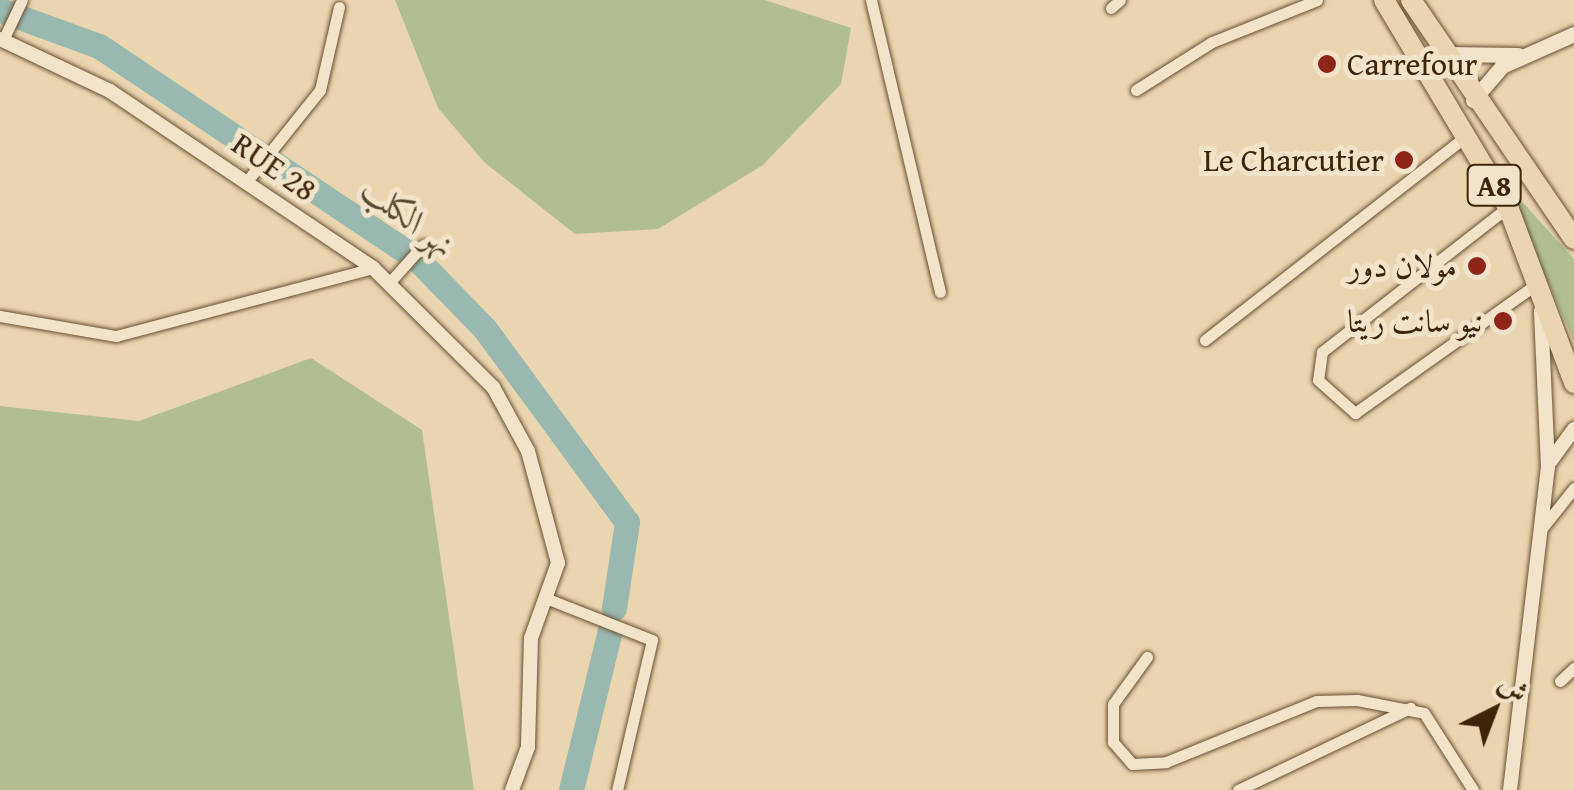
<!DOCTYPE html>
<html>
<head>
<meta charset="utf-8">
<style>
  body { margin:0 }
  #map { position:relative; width:1574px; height:790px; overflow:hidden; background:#ead6ae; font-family:"Gentium Book Plus",Amiri,serif }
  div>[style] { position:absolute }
  .green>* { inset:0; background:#b1bf8e }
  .river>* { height:25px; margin:-12.5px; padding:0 12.5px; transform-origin:12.5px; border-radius:12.5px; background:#98b8b0 }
  .roads { filter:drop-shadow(0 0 2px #695032) drop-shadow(0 0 2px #695032) }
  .minor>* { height:11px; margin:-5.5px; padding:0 5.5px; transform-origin:5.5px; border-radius:5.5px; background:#f1e4ca }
  .tertiary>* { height:14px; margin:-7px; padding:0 7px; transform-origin:7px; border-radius:7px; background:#f1e4ca }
  .secondary>* { height:15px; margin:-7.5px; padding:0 7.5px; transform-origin:7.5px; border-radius:7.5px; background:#f1e4ca }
  .trunk>* { height:20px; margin:-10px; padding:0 10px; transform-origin:10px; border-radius:10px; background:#ead6ae }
  .dots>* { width:28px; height:28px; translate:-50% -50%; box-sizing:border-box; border:5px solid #f1e4ca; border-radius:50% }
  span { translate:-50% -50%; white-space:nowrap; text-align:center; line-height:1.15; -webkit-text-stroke:10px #f1e4ca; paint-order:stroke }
  .shield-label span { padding:2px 8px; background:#f1e4ca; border:2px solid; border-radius:8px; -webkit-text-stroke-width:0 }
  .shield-label { font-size:30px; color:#3e2408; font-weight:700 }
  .poi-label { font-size:32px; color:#3e2408 }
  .left { translate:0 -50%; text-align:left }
  .right { translate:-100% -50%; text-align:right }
  .street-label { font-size:32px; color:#3e2408 }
  .water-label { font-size:35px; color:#544932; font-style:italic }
  .north { position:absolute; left:1444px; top:660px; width:100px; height:100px; -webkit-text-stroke:8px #f1e4ca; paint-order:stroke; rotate:42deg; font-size:28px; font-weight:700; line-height:40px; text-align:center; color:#3e2408 }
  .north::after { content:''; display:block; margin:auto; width:35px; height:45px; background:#3e2408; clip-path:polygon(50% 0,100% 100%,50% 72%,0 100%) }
</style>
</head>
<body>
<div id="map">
  <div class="green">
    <div style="clip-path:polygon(395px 0,765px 0,851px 28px,841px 84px,763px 165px,658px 229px,575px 234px,484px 162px,438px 108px)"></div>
    <div style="clip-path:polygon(1506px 184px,1574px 259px,1574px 342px)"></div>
    <div style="clip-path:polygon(311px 358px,422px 430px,474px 790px,0 790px,0 406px,139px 421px)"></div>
  </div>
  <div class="river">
    <div style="left:0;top:10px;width:105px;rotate:20deg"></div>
    <div style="left:99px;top:46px;width:381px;rotate:33.8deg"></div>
    <div style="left:416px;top:258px;width:99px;rotate:45.8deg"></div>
    <div style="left:485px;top:329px;width:240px;rotate:53.7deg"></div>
    <div style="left:627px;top:522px;width:87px;rotate:98.6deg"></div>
    <div style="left:571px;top:790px;width:165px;rotate:-76.3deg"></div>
  </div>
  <div class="roads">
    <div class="minor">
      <div style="left:871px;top:0;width:300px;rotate:76.7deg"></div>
      <div style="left:1111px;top:8px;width:12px;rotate:-42deg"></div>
      <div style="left:3px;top:40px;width:44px;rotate:-64.6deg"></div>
      <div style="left:1136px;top:90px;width:90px;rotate:-32.3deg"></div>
      <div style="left:1212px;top:42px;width:113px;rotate:-21.8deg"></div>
      <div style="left:247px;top:181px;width:117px;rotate:-51.3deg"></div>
      <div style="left:320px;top:90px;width:85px;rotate:-77.1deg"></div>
      <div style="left:1508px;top:207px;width:236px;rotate:142.1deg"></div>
      <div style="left:1322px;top:352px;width:28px;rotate:98deg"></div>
      <div style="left:1318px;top:380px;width:50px;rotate:41.7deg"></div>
      <div style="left:1355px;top:413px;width:221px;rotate:-35.4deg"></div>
      <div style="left:389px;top:283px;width:51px;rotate:-48.2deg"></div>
      <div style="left:0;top:316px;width:118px;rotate:9.8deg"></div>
      <div style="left:116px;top:336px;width:266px;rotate:-14.8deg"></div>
      <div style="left:1205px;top:340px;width:328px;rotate:-38deg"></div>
      <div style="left:1543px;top:527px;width:50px;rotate:-51.5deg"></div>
      <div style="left:548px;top:599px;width:112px;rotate:21.5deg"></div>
      <div style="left:652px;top:640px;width:154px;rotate:103.1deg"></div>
      <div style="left:1147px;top:657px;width:58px;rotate:125.9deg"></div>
      <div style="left:1113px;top:704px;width:38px;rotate:90deg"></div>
      <div style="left:1113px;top:742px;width:29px;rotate:49deg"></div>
      <div style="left:1132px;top:764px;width:34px;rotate:-3deg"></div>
      <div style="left:1166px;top:762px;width:162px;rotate:-22.1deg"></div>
      <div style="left:1316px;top:701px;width:41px;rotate:-1.4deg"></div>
      <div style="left:1357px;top:700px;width:68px;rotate:11deg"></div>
      <div style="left:1424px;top:713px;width:91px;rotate:57.5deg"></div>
      <div style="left:1560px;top:681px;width:19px;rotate:-43deg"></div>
      <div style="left:1238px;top:790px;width:191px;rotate:-25.5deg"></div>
    </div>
    <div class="tertiary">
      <div style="left:0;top:39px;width:122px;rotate:25.3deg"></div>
      <div style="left:110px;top:91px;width:317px;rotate:33.9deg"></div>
      <div style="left:373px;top:268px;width:169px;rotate:44.8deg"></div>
      <div style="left:493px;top:387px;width:73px;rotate:61.3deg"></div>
      <div style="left:528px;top:451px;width:116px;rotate:75deg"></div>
      <div style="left:558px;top:563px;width:80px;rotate:109.8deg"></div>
      <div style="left:531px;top:638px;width:109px;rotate:91.6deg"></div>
      <div style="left:528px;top:747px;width:46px;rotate:110.4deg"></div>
      <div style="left:1550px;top:462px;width:41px;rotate:-54deg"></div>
      <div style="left:1510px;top:790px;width:325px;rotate:-83.3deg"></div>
      <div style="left:1548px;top:467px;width:156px;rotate:-92.6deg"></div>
    </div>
    <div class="secondary">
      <div style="left:1446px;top:54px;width:72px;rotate:0.8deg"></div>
      <div style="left:1473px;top:100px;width:45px;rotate:-49.5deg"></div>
      <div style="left:1502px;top:66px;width:79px;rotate:-24deg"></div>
    </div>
    <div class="trunk">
      <div style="left:1384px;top:0;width:241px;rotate:59.1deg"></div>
      <div style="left:1508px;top:207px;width:188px;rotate:69.4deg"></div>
      <div style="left:1411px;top:0;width:289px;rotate:55.7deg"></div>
    </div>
  </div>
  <div class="dots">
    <div style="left:1327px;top:64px;background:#8f2418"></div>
    <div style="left:1404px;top:160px;background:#8f2418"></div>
    <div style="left:1477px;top:266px;background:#8f2418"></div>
    <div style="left:1503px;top:321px;background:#8f2418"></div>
  </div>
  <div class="shield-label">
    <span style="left:1494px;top:185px">A8</span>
  </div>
  <div class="poi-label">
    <span class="left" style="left:1347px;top:64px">Carrefour</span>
    <span class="right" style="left:1384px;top:160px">Le Charcutier</span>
    <span class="right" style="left:1457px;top:266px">مولان دور</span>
    <span class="right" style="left:1483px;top:321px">نيو سانت ريتا</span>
  </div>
  <div class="street-label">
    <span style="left:274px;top:167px;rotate:35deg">RUE 28</span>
  </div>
  <div class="water-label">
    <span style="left:409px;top:217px;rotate:37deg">نهر الكلب</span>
  </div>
  <div class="north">ش</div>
</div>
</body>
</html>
